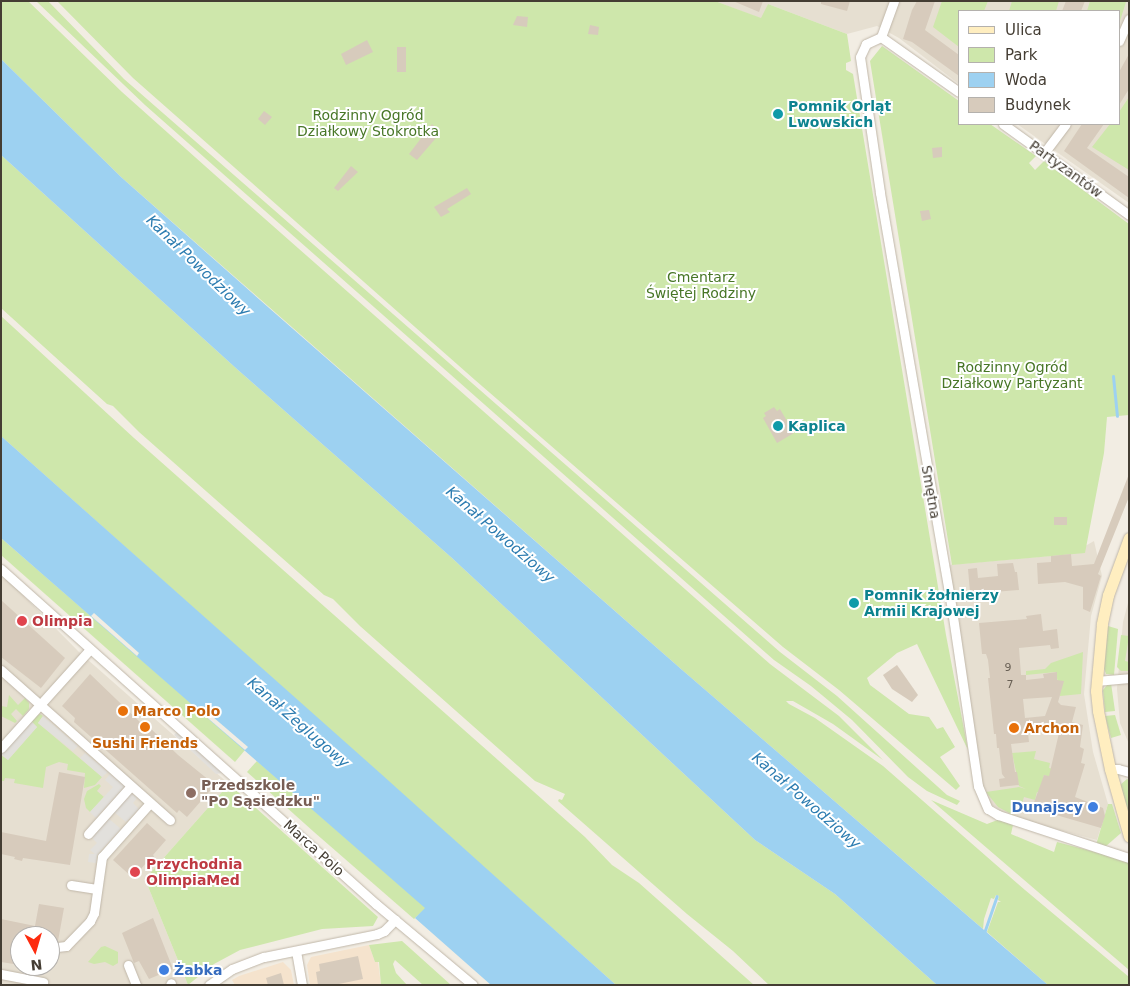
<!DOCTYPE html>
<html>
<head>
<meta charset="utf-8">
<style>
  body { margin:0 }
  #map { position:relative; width:1130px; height:986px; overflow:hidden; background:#f2ede3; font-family:"DejaVu Sans",sans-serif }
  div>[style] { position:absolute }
  .residential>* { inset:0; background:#e6dfd1 }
  .commercial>* { inset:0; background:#f5e3cd }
  .green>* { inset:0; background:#cee7ab }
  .parking>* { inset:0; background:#e2e0dc }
  .water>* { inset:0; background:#9dd1f1 }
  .pier>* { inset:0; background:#f2ede3 }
  .stream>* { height:3px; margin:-1.5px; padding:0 1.5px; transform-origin:1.5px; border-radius:1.5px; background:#9dd1f1 }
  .building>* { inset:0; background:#d7cbbc }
  .roads { filter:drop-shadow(0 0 1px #c0b7a9) drop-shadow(0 0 1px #c0b7a9) }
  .street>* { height:9px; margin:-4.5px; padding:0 4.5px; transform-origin:4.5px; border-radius:4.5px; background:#fff }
  .secondary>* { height:11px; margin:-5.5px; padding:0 5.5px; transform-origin:5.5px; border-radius:5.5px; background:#ffeec0 }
  .dots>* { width:14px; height:14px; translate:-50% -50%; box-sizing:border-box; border:2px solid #fff; border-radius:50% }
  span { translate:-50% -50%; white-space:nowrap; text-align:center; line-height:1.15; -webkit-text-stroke:4px #fff; paint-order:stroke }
  .number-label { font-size:11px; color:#696055 }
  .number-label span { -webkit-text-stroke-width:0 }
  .culture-label { font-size:14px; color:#0d838f; font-weight:700 }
  .left { translate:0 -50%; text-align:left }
  .park-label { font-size:14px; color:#477626 }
  .street-label { font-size:14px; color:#443d33 }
  .health-label { font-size:14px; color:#be3a42; font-weight:700 }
  .food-label { font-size:14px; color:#c56008; font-weight:700 }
  .education-label { font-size:14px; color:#785e54; font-weight:700 }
  .shop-label { font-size:14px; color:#366cbe; font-weight:700 }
  .right { translate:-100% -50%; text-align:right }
  .water-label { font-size:15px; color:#2c7cb0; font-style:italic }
  .frame { position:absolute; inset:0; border:2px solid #443d33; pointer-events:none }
  .legend { position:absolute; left:958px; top:10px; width:162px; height:115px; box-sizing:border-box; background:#fff; border:1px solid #b4b1ad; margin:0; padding:6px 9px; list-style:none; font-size:15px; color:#443d33 }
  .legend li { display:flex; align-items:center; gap:10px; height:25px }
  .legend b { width:25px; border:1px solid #b4b1ad }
  .north { position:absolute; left:10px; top:926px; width:50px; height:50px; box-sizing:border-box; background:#fff; border:1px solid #b4b1ad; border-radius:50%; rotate:174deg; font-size:14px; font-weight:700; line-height:20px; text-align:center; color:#443d33 }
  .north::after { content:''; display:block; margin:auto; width:18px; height:22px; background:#fd2c0f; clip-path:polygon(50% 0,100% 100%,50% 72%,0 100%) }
</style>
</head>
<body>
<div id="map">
  <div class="residential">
    <div style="clip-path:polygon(715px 1px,1129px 1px,1129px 203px,1017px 124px,1119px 124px,1119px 11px,959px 11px,959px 84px,899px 38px,877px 26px,847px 34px,768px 4px,762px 19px)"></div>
    <div style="clip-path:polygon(1094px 541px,1102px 576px,1091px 616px,1084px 694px,1093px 752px,1108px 804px,1097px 840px,1010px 817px,989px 803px,984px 794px,948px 565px,1071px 554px)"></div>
    <div style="clip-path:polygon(evenodd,1px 573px,79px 652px,229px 784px,145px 879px,188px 985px,1px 985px,1px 573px,20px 936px,50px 936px,50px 966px,20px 966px,20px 936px)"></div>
    <div style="clip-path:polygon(1129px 599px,1129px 744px,1120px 723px,1117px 689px,1123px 622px)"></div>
  </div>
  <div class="commercial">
    <div style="clip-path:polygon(369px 945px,375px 962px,378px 962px,381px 985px,310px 985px,307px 965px,311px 957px)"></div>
    <div style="clip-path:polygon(283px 962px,291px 970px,294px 985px,235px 985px,232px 980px,239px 976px)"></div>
  </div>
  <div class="green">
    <div style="clip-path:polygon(1px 1px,28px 1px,122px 92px,214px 174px,770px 664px,839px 716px,883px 760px,833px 724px,793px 701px,786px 701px,789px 704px,815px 718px,883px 766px,1025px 890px,1129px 977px,1129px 985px,1048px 985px,987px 932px,998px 902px,1001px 902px,998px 900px,999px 896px,996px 895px,994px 899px,991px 898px,984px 919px,983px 929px,681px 669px,121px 177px,1px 59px)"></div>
    <div style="clip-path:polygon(36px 1px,48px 1px,124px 79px,780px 652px,837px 696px,947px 795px,960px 801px,957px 805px,927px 791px,908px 777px,852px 720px,811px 686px,774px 660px,145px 105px)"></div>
    <div style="clip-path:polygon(57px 1px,715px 1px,761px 18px,768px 4px,847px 34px,851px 61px,846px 63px,846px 70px,853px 74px,946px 635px,968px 750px,917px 644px,897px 653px,867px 678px,870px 685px,909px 714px,929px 717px,937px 729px,943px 727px,955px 747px,940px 757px,960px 786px,956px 790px,839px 690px,783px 647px,475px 380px,133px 78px)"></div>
    <div style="clip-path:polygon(942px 1px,988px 1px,984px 11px,959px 11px,959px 47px,933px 27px)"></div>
    <div style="clip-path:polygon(1012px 1px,1059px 1px,1056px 11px,1009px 11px)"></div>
    <div style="clip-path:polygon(1090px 1px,1126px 2px,1119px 24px,1119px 11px,1087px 11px)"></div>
    <div style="clip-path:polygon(882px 46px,959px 101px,959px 124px,990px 124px,1036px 156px,1029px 163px,1035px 170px,1044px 161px,1129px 224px,1129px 415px,1107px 417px,1104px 453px,1085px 553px,952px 565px,870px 61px)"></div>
    <div style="clip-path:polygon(1129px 97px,1129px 170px,1092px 147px,1110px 124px,1119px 124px,1119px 112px)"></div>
    <div style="clip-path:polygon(1px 155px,238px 370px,452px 558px,755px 840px,835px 894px,937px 985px,769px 985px,733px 951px,687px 914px,558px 801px,559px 799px,562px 800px,565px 794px,535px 781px,360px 626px,333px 599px,324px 595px,139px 432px,113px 406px,107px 404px,1px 308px)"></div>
    <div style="clip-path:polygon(1px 316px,134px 438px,585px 837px,612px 865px,639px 883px,754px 985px,616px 985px,1px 436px)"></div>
    <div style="clip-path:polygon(1px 538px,245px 750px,235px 762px,1px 555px)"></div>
    <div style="clip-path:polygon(1108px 626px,1118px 629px,1114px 675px,1106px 674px,1104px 668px)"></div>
    <div style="clip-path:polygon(1121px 635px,1129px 636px,1125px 661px,1129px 662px,1129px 671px,1121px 671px,1117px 667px)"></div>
    <div style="clip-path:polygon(1083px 652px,1081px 694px,1060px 696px,1056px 672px,1026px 675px,1026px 671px,1045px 669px,1051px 663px)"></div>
    <div style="clip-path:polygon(1111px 683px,1115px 711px,1105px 712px,1103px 690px,1107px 685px)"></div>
    <div style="clip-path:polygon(9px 695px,18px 705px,25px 698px,29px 703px,29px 709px,23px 716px,16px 709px,11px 714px,17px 721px,15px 723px,1px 716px,1px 706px,7px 707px)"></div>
    <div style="clip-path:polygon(40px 714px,43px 716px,38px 723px,102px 777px,95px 785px,84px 788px,85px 773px,67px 770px,68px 764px,59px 762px,46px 767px,43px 788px,14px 783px,15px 779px,5px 778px,4px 781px,1px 781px,1px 755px,8px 760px,37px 727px,31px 721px,35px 716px)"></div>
    <div style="clip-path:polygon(1115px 715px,1121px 735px,1111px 738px,1105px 716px)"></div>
    <div style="clip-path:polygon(1036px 751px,1034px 759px,1050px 763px,1049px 768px,1059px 770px,1056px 779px,1044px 775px,1040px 793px,1037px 792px,1035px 800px,1024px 797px,1020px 810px,1015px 809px,1013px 815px,998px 807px,986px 792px,1019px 787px,1026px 789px,1019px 786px,1012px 753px)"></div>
    <div style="clip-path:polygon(257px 761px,426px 908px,414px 919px,314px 832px,247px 772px)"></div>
    <div style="clip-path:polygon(1127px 779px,1129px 780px,1129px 817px,1120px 785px)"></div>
    <div style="clip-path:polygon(99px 784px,101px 786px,97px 791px,104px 797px,90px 812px,86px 808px,84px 799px,87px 791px)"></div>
    <div style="clip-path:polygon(229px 784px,378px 917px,373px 926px,322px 929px,240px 950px,214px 964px,188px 985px,145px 879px)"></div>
    <div style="clip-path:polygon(931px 800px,987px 824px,1000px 819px,1013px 825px,1011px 834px,1054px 852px,1057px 842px,1129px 861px,1129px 970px)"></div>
    <div style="clip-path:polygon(1108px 804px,1112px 804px,1121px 833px,1105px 847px,1096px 845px)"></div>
    <div style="clip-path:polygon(402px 941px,451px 985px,423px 985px,395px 960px,393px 964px,396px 973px,407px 985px,381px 985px,379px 962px,375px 962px,369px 945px)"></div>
    <div style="clip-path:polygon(105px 946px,118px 952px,118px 963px,113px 966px,105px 962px,94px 964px,88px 962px,101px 947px)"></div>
  </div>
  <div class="parking">
    <div style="clip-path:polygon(43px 716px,78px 746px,73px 751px,38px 723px)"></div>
    <div style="clip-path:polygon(31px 721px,37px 727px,8px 760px,1px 754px)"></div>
    <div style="clip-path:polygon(177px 732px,222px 773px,216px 774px,174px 735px)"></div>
    <div style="clip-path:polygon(85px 753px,108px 772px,102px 777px,80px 758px)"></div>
    <div style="clip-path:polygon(110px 774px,125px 786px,96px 818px,90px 812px,113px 787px,105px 780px)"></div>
    <div style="clip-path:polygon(131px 793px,137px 798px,133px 803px,139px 809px,126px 822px,114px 812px)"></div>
    <div style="clip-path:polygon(108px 818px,121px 829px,97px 855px,96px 863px,88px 862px,89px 854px,95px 854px,90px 850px,97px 843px,91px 837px)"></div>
  </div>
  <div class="water">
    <div style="clip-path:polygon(1px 59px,121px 177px,251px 292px,681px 669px,1048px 985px,937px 985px,835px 894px,755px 840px,452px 558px,238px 370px,1px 155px)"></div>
    <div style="clip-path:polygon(1px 436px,380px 773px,616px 985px,491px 985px,415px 918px,425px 908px,1px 538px)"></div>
  </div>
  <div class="pier">
    <div style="clip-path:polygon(94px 613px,139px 653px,137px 656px,91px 616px)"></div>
    <div style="clip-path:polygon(206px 711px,248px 747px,245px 750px,203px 714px)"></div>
  </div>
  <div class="stream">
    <div style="left:1113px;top:376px;width:40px;rotate:84.3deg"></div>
    <div style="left:984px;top:933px;width:39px;rotate:-71deg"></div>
  </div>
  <div class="building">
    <div style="clip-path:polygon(733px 1px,763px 1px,759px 12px)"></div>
    <div style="clip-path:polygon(821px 1px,850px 1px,847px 11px,821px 4px)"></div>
    <div style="clip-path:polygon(917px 1px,935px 1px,925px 30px,959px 55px,959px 76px,912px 42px,903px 39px,912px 10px)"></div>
    <div style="clip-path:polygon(1066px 1px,1085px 1px,1081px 11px,1062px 11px)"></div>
    <div style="clip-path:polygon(517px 16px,528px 17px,527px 27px,513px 25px)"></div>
    <div style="clip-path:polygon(590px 25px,599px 27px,598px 35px,588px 34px)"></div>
    <div style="clip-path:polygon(367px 40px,373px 52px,346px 65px,341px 54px)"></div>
    <div style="clip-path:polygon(397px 47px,406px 47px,406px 72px,397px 72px)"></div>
    <div style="clip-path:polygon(1129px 54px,1129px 89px,1119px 105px,1119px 72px)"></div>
    <div style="clip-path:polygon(264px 111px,272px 117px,265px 125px,258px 119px)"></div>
    <div style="clip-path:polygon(432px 124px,438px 130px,433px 136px,436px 138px,417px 160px,409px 154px)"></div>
    <div style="clip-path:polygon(1082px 124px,1104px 124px,1087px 148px,1129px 177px,1129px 198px,1064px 151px)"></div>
    <div style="clip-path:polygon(942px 147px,942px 157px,933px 158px,932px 148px)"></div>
    <div style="clip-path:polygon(351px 166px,358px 172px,338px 191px,334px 188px)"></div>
    <div style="clip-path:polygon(467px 188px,471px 194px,447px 209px,450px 212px,441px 217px,434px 207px)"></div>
    <div style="clip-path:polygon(929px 210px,931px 219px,922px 221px,920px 211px)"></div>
    <div style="clip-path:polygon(774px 407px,777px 411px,780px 409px,794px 433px,777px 443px,763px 418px,766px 416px,764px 413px)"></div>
    <div style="clip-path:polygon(1129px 474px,1129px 497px,1098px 574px,1101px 576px,1090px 612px,1083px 609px,1083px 587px,1065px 582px,1038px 584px,1037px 563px,1051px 562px,1051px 556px,1071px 554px,1072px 566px,1094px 564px)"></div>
    <div style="clip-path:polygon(1054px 517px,1067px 517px,1067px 525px,1054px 525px)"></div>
    <div style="clip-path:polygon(1013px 563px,1015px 572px,1017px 572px,1019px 590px,982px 593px,982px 591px,970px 592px,968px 569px,977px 568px,978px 578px,998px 576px,997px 564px)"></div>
    <div style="clip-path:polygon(1px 600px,65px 658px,41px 688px,1px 657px)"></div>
    <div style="clip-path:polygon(evenodd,1041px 614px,1043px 631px,1057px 629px,1059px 648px,1051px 649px,1050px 645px,1019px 648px,1021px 675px,1026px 675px,1026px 680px,1044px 678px,1043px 674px,1057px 672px,1057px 680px,1064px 681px,1058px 702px,1061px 705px,1076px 707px,1072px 722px,1083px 725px,1080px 747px,1084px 749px,1081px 763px,1085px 764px,1075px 797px,1103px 808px,1105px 816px,1101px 828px,1032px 808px,1044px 775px,1049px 776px,1059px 733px,1028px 725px,1031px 732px,1028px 733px,1029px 742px,1011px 744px,1015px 772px,1017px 772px,1019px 785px,1000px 787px,999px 779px,1005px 778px,1002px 774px,999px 748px,997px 748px,996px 734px,994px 734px,988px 678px,990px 678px,988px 660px,986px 654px,982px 654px,979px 623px,1027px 619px,1026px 616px,1041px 614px,1052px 697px,1045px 716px,1025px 718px,1023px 699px,1052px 697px)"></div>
    <div style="clip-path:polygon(897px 665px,918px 695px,912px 702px,892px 689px,883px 675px)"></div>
    <div style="clip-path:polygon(90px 674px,142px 724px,144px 722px,178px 755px,215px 785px,187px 817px,179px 810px,177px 813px,160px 798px,74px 722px,75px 718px,62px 706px)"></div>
    <div style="clip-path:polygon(59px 772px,85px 777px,70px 865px,23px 858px,22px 861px,14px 859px,15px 857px,1px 854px,1px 832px,46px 841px)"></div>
    <div style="clip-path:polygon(147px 823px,166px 840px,153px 855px,155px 858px,150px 864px,147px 862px,133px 878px,113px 860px)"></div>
    <div style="clip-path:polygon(39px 904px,64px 908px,58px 941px,51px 945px,52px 950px,56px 953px,55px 962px,50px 962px,50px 936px,20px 936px,20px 965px,1px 962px,1px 919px,35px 926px)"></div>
    <div style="clip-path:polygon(153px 918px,173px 969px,149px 979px,139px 961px,134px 963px,122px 933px)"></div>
    <div style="clip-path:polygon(358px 956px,363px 979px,334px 985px,318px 985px,316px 972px,320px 971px,319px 964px)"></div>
    <div style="clip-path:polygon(281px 973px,284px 985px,268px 985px,266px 978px)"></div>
  </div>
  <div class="roads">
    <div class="street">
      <div style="left:881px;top:37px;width:17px;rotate:155deg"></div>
      <div style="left:866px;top:44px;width:14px;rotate:115deg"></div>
      <div style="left:860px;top:57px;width:137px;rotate:81.6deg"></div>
      <div style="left:880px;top:193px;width:423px;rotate:80.2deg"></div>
      <div style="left:952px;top:610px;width:178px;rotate:81.6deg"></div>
      <div style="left:978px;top:786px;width:25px;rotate:67deg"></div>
      <div style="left:988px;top:809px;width:12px;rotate:31deg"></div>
      <div style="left:998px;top:815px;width:138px;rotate:18.2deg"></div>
      <div style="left:881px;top:37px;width:95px;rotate:35.2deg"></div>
      <div style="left:881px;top:37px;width:38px;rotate:-70deg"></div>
      <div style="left:1119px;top:41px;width:24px;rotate:-66deg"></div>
      <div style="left:1003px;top:124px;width:155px;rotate:35.8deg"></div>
      <div style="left:1044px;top:153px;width:36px;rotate:-53deg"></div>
      <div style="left:1px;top:569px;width:503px;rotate:41.78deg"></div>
      <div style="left:376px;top:904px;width:126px;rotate:39.9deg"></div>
      <div style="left:1px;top:670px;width:226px;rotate:41.6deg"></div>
      <div style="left:1096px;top:681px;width:33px;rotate:-5deg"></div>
      <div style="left:1px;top:748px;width:133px;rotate:-48deg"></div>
      <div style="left:1110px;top:769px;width:8px"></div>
      <div style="left:1118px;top:769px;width:11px;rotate:15deg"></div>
      <div style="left:88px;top:834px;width:64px;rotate:-48.1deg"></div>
      <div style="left:71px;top:885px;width:26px;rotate:9deg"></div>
      <div style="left:57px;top:947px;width:9px;rotate:-6deg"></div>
      <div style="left:66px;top:946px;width:35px;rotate:-46deg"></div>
      <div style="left:90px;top:921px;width:9px;rotate:-63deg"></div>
      <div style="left:94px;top:913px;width:57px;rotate:-81.9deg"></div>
      <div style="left:102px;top:857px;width:72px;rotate:-48.4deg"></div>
      <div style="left:296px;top:951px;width:35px;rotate:80deg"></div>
      <div style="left:128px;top:965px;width:22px;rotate:68deg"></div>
      <div style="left:1px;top:974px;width:43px;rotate:10.8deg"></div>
      <div style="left:170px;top:985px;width:2px;rotate:-63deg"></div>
      <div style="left:209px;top:985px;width:28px;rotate:-35deg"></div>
      <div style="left:232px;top:969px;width:34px;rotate:-21deg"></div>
      <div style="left:264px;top:957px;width:115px;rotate:-11.5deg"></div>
      <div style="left:377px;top:934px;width:8px;rotate:-23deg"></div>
      <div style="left:384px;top:931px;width:16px;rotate:-45deg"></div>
    </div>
    <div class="secondary">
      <div style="left:1129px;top:538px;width:61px;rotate:110.2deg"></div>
      <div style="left:1108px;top:595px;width:30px;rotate:102deg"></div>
      <div style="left:1102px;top:624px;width:67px;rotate:95.1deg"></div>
      <div style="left:1096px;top:691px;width:20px;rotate:84deg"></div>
      <div style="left:1098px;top:711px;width:59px;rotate:78.3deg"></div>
      <div style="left:1110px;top:769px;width:70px;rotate:74.2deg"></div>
    </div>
  </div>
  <div class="dots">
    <div style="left:778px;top:114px;background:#0f9aa8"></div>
    <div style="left:778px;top:426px;background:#0f9aa8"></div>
    <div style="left:854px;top:603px;background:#0f9aa8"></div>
    <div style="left:22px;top:621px;background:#e0444e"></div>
    <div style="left:123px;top:711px;background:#e8710a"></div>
    <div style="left:145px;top:727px;background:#e8710a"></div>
    <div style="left:1014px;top:728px;background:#e8710a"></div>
    <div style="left:191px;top:793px;background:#8d6e63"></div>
    <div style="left:1093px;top:807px;background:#3f7fe0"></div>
    <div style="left:135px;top:872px;background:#e0444e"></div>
    <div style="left:164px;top:970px;background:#3f7fe0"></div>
  </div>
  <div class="number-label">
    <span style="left:1008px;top:668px">9</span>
    <span style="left:1010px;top:685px">7</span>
  </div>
  <div class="culture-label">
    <span class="left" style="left:788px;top:114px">Pomnik Orląt<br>Lwowskich</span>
    <span class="left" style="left:788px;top:426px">Kaplica</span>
    <span class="left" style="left:864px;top:603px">Pomnik żołnierzy<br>Armii Krajowej</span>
  </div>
  <div class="park-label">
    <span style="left:368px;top:123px">Rodzinny Ogród<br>Działkowy Stokrotka</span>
    <span style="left:701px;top:285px">Cmentarz<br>Świętej Rodziny</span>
    <span style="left:1012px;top:375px">Rodzinny Ogród<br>Działkowy Partyzant</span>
  </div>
  <div class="street-label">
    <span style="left:1066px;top:169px;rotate:36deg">Partyzantów</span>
    <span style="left:931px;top:492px;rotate:80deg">Smętna</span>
    <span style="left:314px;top:848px;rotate:42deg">Marca Polo</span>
  </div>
  <div class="health-label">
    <span class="left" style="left:32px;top:621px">Olimpia</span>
    <span class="left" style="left:146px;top:872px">Przychodnia<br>OlimpiaMed</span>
  </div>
  <div class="food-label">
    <span class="left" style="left:133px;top:711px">Marco Polo</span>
    <span class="left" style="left:1024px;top:728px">Archon</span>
    <span style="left:145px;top:743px">Sushi Friends</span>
  </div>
  <div class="education-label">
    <span class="left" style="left:201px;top:793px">Przedszkole<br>"Po Sąsiedzku"</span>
  </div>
  <div class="shop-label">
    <span class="right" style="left:1083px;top:807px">Dunajscy</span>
    <span class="left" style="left:174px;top:970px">Żabka</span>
  </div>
  <div class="water-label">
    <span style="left:198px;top:266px;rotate:44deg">Kanał Powodziowy</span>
    <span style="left:500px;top:535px;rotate:41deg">Kanał Powodziowy</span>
    <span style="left:298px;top:723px;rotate:41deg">Kanał Żeglugowy</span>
    <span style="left:806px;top:801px;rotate:41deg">Kanał Powodziowy</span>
  </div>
  <div class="frame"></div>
  <ul class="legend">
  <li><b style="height:6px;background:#ffeec0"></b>Ulica</li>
  <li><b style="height:14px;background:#cee7ab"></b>Park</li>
  <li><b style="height:14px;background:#9dd1f1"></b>Woda</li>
  <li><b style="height:14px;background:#d7cbbc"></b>Budynek</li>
  </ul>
  <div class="north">N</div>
</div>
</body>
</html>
